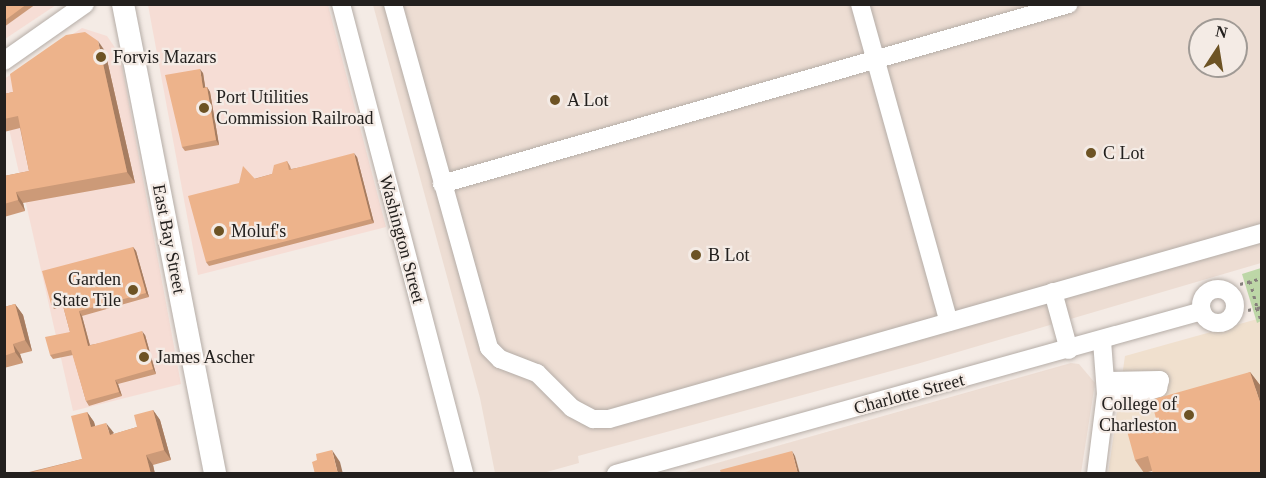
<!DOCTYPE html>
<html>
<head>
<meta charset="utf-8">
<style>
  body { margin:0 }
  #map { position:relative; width:1266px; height:478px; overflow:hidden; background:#f4ebe5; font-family:Georgia,serif }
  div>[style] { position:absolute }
  .commercial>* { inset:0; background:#f6ddd5 }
  .built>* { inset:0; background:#edddd3 }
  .education>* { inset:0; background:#f0e0ce }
  .green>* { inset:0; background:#bdd7a7 }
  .path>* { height:3px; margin-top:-1.5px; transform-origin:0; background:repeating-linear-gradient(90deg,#86807c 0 3px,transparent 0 7.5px) }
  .roads { filter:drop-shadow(0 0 2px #b5ada7) drop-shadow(0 0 2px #b5ada7) }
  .minor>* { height:18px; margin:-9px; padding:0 9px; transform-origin:9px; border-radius:9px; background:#fff }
  .minor>.ring { margin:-9px; padding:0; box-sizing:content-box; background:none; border:18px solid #fff; border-radius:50% }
  .major>* { height:22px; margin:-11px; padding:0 11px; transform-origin:11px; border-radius:11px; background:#fff }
  .wall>* { inset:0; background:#cc9a78 }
  .shaded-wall>* { inset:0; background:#a67d61 }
  .building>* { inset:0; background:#edb38b }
  .dots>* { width:16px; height:16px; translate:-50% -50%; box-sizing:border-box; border:3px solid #f4ebe5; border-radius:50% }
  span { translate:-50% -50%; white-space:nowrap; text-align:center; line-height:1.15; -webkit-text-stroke:4.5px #f4ebe5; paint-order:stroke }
  .poi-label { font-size:18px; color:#23201e }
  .left { translate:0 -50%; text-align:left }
  .right { translate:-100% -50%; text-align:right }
  .street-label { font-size:18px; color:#23201e }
  .frame { position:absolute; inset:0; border:6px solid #23201e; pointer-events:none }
  .north { position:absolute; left:1188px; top:18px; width:60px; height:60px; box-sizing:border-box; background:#f4ebe5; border:2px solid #a09a95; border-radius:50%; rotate:12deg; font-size:16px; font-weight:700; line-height:24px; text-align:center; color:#23201e }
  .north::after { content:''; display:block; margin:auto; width:21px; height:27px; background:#6d5324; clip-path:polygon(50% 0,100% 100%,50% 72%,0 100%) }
</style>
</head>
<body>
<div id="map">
  <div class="commercial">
    <div style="clip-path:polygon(5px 5px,56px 5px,5px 39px)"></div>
    <div style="clip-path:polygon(148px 5px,328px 5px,386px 227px,198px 275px)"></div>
    <div style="clip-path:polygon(82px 28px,107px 36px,120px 55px,181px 384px,73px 411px,5px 111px,4px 79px)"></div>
  </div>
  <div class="built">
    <div style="clip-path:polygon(evenodd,373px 5px,1261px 5px,1261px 263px,917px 364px,578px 456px,579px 463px,543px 473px,495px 473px,480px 398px,373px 5px,1200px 30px,1236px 30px,1236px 66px,1200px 66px,1200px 30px)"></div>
    <div style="clip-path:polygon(1071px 363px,1079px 364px,1095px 383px,1081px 473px,678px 474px)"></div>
  </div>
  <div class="education">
    <div style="clip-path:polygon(1261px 318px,1261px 473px,1108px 474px,1125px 356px)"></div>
  </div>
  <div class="green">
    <div style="clip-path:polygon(1261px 268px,1261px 321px,1257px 323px,1242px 274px)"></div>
  </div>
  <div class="path">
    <div style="left:1250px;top:281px;width:28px;rotate:75deg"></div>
    <div style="left:1257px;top:308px;width:5px;rotate:-11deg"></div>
    <div style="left:1240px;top:284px;width:23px;rotate:-15deg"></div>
    <div style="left:1248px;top:310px;width:9px;rotate:-13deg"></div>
    <div style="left:1257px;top:308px;width:16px;rotate:72deg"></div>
  </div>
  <div class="roads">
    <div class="minor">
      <div style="left:341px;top:4px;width:486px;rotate:75.3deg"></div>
      <div style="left:393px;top:4px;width:357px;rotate:74.4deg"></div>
      <div style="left:489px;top:348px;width:16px;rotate:45deg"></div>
      <div style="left:500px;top:359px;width:40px;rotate:21deg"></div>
      <div style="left:537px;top:373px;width:49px;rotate:45deg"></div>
      <div style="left:572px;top:408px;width:24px;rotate:28deg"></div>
      <div style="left:593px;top:419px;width:16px"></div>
      <div style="left:609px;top:419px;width:679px;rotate:-15.9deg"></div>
      <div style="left:860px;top:4px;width:330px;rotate:74.4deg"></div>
      <div style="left:4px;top:61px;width:99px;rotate:-35.1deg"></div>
      <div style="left:442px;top:184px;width:652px;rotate:-16.02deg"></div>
      <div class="ring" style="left:1201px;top:289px;width:16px;height:16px"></div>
      <div style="left:1053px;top:292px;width:60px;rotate:74.6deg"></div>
      <div style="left:1106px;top:394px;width:37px;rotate:-2deg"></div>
      <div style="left:1143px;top:393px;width:16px;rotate:-18deg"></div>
      <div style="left:1158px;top:388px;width:8px;rotate:-76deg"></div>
      <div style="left:1160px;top:380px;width:53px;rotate:178.9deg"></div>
      <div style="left:616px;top:474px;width:608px;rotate:-15.54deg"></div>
      <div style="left:1096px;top:474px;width:81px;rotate:-82.9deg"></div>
      <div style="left:1106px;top:394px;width:53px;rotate:-94.3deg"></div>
    </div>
    <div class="major">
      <div style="left:123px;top:4px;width:479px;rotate:78.9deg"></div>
    </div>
  </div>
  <div class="wall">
    <div style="clip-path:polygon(4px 4px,36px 4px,4px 27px)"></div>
    <div style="clip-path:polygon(105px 51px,135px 183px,23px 203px,25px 211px,4px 217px,4px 176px,29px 171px,20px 128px,4px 132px,4px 94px,13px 92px)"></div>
    <div style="clip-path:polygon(203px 73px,205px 87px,207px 87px,210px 92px,219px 145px,185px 151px,182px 147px)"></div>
    <div style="clip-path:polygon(357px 157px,374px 223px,209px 266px,206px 262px,239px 183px,272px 174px,287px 161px,290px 166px,291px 169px)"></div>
    <div style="clip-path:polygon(133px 247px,136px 251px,149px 297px,82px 316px,90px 345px,145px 335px,156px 374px,118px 384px,122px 396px,89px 406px,86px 401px,73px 355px,53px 359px,50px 355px,70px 332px,63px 306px,54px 309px,51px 304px)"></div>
    <div style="clip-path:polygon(15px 304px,23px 315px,32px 351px,20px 354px,23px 363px,4px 368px,4px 307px)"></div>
    <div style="clip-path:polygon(1250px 372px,1260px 385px,1152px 471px,1144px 473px,1135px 460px,1157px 422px)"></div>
    <div style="clip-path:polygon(153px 410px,160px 420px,171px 460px,153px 465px,155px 474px,25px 473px,82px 459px,87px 412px,94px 422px,95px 426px,114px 434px,137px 427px)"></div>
  </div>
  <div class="shaded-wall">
    <div style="clip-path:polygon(98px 41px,105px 51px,135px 183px,127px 172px)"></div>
    <div style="clip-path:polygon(200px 69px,203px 73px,206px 92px,203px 88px)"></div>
    <div style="clip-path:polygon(207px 87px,210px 92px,219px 145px,216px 140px)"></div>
    <div style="clip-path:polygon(354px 153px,357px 157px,374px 223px,371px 219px)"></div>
    <div style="clip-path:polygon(16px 192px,23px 203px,25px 211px,18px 200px)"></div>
    <div style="clip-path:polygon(133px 247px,136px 251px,149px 297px,146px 293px)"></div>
    <div style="clip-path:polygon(15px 304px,23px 315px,32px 351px,25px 340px)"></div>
    <div style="clip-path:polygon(79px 311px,82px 316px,91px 350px,88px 346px)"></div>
    <div style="clip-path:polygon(142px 331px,145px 335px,156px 374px,153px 369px)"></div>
    <div style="clip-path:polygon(13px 344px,20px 354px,23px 363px,15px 352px)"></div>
    <div style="clip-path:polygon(1250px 372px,1260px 385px,1262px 391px,1262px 409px)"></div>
    <div style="clip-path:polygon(115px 380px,118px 384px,122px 396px,119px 392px)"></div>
    <div style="clip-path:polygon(153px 410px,160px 420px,171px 460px,164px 450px)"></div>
    <div style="clip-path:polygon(87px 412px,94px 422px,98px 437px,91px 427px)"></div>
    <div style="clip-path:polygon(106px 423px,114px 433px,110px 435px)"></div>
    <div style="clip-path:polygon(332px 450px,340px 462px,343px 474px,338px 474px)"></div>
    <div style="clip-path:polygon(792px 451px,795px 456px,800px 474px,798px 474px)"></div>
    <div style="clip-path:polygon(146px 455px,153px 465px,155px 474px,151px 474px)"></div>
  </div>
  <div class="building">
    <div style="clip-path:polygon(4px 4px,27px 4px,4px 21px)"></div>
    <div style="clip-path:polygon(85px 32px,98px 41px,127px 172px,16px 192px,18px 200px,4px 204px,4px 176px,29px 171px,18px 116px,4px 119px,4px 94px,13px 92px,10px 74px,66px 35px)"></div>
    <div style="clip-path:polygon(200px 69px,203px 88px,207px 87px,216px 140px,182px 147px,165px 75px)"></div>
    <div style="clip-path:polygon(354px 153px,371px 219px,206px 262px,188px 196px,239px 183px,243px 166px,255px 179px,272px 174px,274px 165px,287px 161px,289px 170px)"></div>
    <div style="clip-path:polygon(133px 247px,146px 293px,79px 311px,88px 346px,142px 331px,153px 369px,115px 380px,119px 392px,86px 401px,71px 350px,50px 355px,45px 337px,70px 332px,62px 302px,51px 304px,42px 271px)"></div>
    <div style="clip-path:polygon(15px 304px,25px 340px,13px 344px,15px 352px,4px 356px,4px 307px)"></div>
    <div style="clip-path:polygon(1250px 372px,1262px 408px,1262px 474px,1153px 474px,1148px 456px,1135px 460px,1127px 431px,1157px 422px,1151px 400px)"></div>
    <div style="clip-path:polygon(153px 410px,164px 450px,146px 455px,151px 474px,25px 474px,82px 459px,71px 416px,87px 412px,91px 427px,106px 423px,110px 435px,137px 427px,134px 415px)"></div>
    <div style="clip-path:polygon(332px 450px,338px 474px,315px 474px,312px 462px,317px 460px,316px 454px)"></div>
    <div style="clip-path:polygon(792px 451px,798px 474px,721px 474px,720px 470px)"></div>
  </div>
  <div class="dots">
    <div style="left:101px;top:57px;background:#6d5324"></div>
    <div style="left:555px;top:100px;background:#6d5324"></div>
    <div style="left:204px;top:108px;background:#6d5324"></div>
    <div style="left:1091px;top:153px;background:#6d5324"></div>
    <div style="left:219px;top:231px;background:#6d5324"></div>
    <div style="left:696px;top:255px;background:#6d5324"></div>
    <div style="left:133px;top:290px;background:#6d5324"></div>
    <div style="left:144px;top:357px;background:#6d5324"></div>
    <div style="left:1189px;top:415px;background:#6d5324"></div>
  </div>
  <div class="poi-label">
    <span class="left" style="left:113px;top:57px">Forvis Mazars</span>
    <span class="left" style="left:216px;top:108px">Port Utilities<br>Commission Railroad</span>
    <span class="left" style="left:567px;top:100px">A Lot</span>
    <span class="left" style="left:1103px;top:153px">C Lot</span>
    <span class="left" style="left:231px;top:231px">Moluf's</span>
    <span class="left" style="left:708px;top:255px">B Lot</span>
    <span class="right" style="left:121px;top:290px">Garden<br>State Tile</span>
    <span class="left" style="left:156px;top:357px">James Ascher</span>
    <span class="right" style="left:1177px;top:415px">College of<br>Charleston</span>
  </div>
  <div class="street-label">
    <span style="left:169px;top:239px;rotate:79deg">East Bay Street</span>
    <span style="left:402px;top:239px;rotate:75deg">Washington Street</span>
    <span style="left:909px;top:394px;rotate:-15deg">Charlotte Street</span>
  </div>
  <div class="frame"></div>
  <div class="north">N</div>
</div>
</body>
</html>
